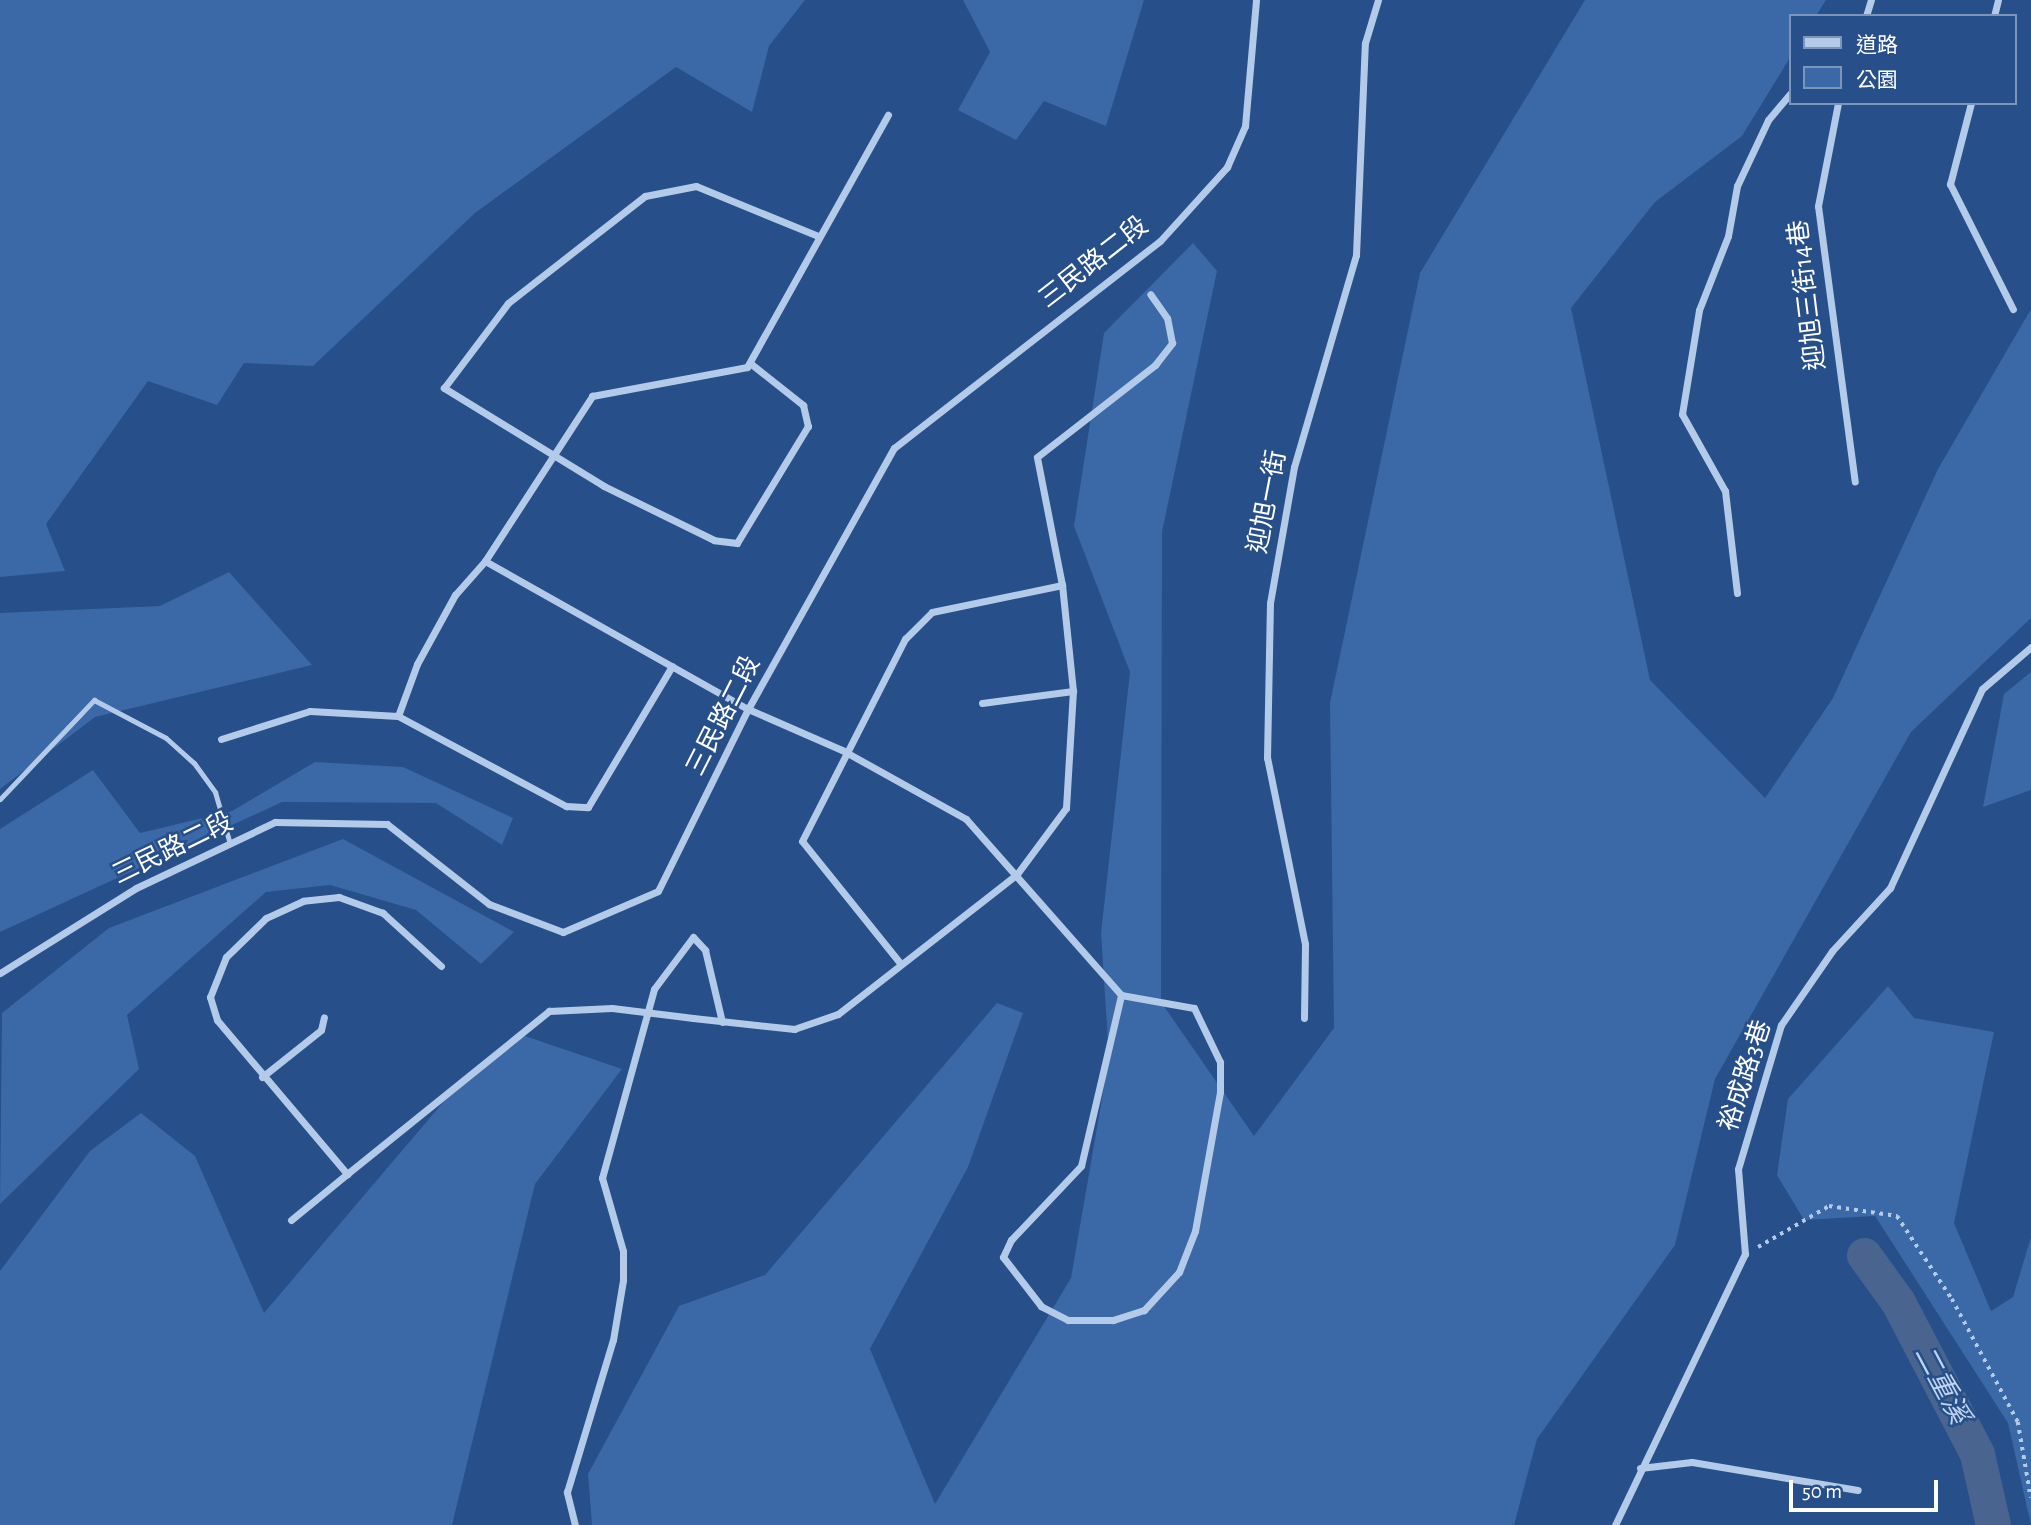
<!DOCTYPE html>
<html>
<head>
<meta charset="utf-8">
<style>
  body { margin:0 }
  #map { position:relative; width:2031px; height:1525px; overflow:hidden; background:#274f89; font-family:"Alegreya Sans","Noto Sans TC",sans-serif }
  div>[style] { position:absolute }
  .green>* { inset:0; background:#3b68a6 }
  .river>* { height:35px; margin:-17.5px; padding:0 17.5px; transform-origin:17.5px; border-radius:17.5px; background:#49658f }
  .path>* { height:3.5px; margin-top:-1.75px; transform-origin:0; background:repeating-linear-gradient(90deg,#b4cae9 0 3.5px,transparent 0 8.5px) }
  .service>* { height:5px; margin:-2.5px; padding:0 2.5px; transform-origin:2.5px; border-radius:2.5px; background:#b4cae9 }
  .minor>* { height:7px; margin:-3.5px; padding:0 3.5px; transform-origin:3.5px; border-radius:3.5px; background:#b4cae9 }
  .minor-bridge>* { height:7px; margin:-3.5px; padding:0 3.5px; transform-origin:3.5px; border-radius:3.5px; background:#b4cae9 }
  span { translate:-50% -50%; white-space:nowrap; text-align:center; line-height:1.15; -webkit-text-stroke:5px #274f89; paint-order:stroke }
  .street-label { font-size:26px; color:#fff }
  .water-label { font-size:28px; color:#c0d4f0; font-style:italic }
  .legend { position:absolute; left:1789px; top:14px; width:228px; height:91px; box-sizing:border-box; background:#274f89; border:2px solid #7d95b8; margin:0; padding:9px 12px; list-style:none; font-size:21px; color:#fff }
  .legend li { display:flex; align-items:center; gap:14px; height:35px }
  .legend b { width:35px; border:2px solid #7d95b8 }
  .scale { position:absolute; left:1789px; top:1480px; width:149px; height:32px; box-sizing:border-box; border:4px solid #fff; border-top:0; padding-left:9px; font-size:21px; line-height:24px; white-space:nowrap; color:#fff; -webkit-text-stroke:5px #274f89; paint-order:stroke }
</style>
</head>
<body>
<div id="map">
  <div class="green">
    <div style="clip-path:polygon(0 0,805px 0,769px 46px,752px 112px,676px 67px,475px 213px,313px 366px,244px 363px,217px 405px,148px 381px,46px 524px,65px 571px,0 577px)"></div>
    <div style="clip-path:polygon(963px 0,1144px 0,1106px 126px,1044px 101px,1016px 140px,958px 110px,990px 52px)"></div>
    <div style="clip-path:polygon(1585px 0,1826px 0,1816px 16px,1791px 16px,1791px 56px,1742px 136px,1655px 202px,1571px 308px,1650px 680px,1765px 798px,1833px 698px,1938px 469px,2031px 309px,2031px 618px,1911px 732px,1715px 1079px,1675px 1245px,1537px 1439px,1514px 1525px,592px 1525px,588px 1474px,679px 1306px,765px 1275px,997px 1003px,1023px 1013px,968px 1167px,870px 1349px,935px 1504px,1071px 1278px,1109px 1058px,1101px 933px,1130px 672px,1074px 526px,1104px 333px,1193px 243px,1217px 271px,1162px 532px,1161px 1002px,1254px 1136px,1334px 1028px,1330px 703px,1420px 273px)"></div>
    <div style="clip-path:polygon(229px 572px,312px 665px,95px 717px,0 789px,0 613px,160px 606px)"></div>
    <div style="clip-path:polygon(2031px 672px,2031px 790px,1983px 807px,2004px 694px)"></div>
    <div style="clip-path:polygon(315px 762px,403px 767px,513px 818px,502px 845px,436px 803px,282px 802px,0 932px,0 829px,93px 770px,140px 833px,232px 811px)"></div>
    <div style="clip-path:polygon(343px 839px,514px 932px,481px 964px,416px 910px,330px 885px,266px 892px,127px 1015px,139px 1069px,0 1204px,2px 1013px,109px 928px)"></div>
    <div style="clip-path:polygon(1888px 986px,1914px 1018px,1994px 1032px,1954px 1223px,1991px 1311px,2013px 1297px,2031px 1237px,2031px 1525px,2008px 1423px,1875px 1216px,1804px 1220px,1777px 1175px,1788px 1099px)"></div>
    <div style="clip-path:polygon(519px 1034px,622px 1069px,535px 1184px,452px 1525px,0 1525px,0 1271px,90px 1151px,141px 1113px,195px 1156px,264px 1313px,468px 1073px)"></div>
  </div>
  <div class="river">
    <div style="left:1864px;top:1255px;width:58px;rotate:54.1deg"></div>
    <div style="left:1898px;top:1302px;width:171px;rotate:62.5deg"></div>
    <div style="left:1977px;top:1454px;width:73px;rotate:77.3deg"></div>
  </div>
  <div class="path">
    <div style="left:1758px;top:1247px;width:82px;rotate:-30deg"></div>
    <div style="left:1829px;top:1206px;width:69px;rotate:8.4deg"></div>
    <div style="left:1897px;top:1216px;width:100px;rotate:56.5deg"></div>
    <div style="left:1952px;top:1299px;width:140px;rotate:61.8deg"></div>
    <div style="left:2018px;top:1422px;width:77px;rotate:80.3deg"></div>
  </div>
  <div class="service">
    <div style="left:0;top:799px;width:137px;rotate:-46.5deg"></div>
    <div style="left:94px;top:700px;width:81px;rotate:27.8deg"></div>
    <div style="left:166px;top:738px;width:38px;rotate:42deg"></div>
    <div style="left:194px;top:763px;width:36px;rotate:54deg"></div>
    <div style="left:215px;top:792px;width:54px;rotate:73.9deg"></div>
  </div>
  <div class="minor">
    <div style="left:1866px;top:16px;width:17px;rotate:-73deg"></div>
    <div style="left:1994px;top:16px;width:16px;rotate:-76deg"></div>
    <div style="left:1838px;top:103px;width:105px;rotate:101deg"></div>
    <div style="left:1818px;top:206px;width:278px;rotate:82.4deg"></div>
    <div style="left:1971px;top:103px;width:84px;rotate:104.5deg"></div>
    <div style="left:1950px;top:184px;width:140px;rotate:63.3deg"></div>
    <div style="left:750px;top:363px;width:68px;rotate:38.4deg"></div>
    <div style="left:803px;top:405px;width:22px;rotate:77deg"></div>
    <div style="left:808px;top:426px;width:137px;rotate:121.3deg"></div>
    <div style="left:737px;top:543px;width:23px;rotate:-173deg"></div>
    <div style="left:714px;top:540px;width:123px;rotate:-153.9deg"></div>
    <div style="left:604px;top:486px;width:188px;rotate:-148.5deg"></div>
    <div style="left:444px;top:388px;width:106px;rotate:-53deg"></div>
    <div style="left:508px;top:303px;width:174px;rotate:-38deg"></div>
    <div style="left:645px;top:196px;width:52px;rotate:-11.1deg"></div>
    <div style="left:696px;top:186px;width:132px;rotate:22.3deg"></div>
    <div style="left:485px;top:561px;width:302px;rotate:29.4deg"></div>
    <div style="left:748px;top:709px;width:103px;rotate:23.6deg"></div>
    <div style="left:842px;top:750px;width:142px;rotate:29.1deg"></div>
    <div style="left:966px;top:819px;width:235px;rotate:48.6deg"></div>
    <div style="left:1121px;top:995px;width:74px;rotate:10.1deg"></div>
    <div style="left:1194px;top:1008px;width:60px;rotate:64.3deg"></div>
    <div style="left:1220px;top:1062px;width:30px;rotate:90deg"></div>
    <div style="left:1220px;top:1092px;width:141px;rotate:100.2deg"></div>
    <div style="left:1195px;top:1231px;width:44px;rotate:111.3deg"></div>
    <div style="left:1179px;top:1272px;width:52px;rotate:132.6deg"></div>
    <div style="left:1144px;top:1310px;width:33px;rotate:162deg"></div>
    <div style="left:1113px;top:1320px;width:45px;rotate:180deg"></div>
    <div style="left:1068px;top:1320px;width:30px;rotate:-153deg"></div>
    <div style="left:1041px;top:1306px;width:62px;rotate:-127.8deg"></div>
    <div style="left:1003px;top:1257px;width:19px;rotate:-65deg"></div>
    <div style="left:1011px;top:1240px;width:102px;rotate:-46.6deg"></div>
    <div style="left:1081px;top:1166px;width:176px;rotate:-76.8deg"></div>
    <div style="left:1737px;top:593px;width:103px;rotate:-96.7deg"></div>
    <div style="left:1725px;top:491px;width:88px;rotate:-119.2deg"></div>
    <div style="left:1682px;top:414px;width:105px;rotate:-80.7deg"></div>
    <div style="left:1699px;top:310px;width:79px;rotate:-68.6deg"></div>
    <div style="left:1728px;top:236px;width:51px;rotate:-79.8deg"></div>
    <div style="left:1737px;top:186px;width:73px;rotate:-64.8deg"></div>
    <div style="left:1768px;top:120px;width:35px;rotate:-50deg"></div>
    <div style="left:982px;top:703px;width:92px;rotate:-7.5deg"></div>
    <div style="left:398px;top:716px;width:191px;rotate:28.2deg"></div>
    <div style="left:566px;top:806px;width:22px;rotate:3deg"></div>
    <div style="left:588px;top:807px;width:164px;rotate:-59.2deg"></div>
    <div style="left:221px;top:739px;width:93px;rotate:-17.5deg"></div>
    <div style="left:310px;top:711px;width:88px;rotate:3.3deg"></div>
    <div style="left:398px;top:716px;width:55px;rotate:-69.9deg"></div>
    <div style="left:417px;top:664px;width:79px;rotate:-61.2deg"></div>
    <div style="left:455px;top:595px;width:45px;rotate:-48.6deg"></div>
    <div style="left:485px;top:561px;width:197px;rotate:-57deg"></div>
    <div style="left:592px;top:396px;width:158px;rotate:-10.6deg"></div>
    <div style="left:747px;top:367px;width:289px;rotate:-60.8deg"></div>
    <div style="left:900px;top:963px;width:156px;rotate:-128.8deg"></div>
    <div style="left:802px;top:841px;width:227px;rotate:-63deg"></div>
    <div style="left:905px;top:639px;width:38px;rotate:-45deg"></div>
    <div style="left:932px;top:612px;width:133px;rotate:-11.7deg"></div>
    <div style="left:441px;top:966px;width:79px;rotate:-137.6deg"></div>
    <div style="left:383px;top:913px;width:47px;rotate:-160deg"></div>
    <div style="left:339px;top:897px;width:36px;rotate:174deg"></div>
    <div style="left:303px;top:901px;width:41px;rotate:155.3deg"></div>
    <div style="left:266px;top:918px;width:56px;rotate:135.7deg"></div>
    <div style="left:226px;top:957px;width:43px;rotate:111.8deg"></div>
    <div style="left:210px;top:997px;width:24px;rotate:73deg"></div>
    <div style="left:217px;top:1020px;width:202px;rotate:49.8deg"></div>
    <div style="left:347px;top:1174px;width:260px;rotate:-38.9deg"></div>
    <div style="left:549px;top:1011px;width:63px;rotate:-2.7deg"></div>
    <div style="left:0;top:973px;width:160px;rotate:-32deg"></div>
    <div style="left:136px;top:888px;width:154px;rotate:-25.4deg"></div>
    <div style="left:275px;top:822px;width:112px;rotate:1deg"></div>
    <div style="left:387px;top:824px;width:130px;rotate:38.1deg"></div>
    <div style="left:489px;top:904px;width:79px;rotate:20.7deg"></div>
    <div style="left:563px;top:932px;width:103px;rotate:-23.3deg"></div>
    <div style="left:658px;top:891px;width:203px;rotate:-63.7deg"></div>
    <div style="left:748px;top:709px;width:299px;rotate:-60.8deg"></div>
    <div style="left:894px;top:448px;width:337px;rotate:-37.9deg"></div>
    <div style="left:1160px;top:241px;width:100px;rotate:-47.8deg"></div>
    <div style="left:1227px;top:167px;width:45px;rotate:-66.3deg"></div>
    <div style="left:1245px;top:126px;width:126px;rotate:-85deg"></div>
    <div style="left:693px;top:1018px;width:102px;rotate:6.2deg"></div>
    <div style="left:794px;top:1029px;width:46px;rotate:-18.8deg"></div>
    <div style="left:838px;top:1014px;width:227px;rotate:-38deg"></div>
    <div style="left:1017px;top:874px;width:82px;rotate:-53.4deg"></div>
    <div style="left:1066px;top:808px;width:117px;rotate:-86.6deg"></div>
    <div style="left:1073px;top:691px;width:107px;rotate:-95.9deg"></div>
    <div style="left:1062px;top:585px;width:130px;rotate:-101.1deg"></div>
    <div style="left:1037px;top:457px;width:150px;rotate:-37.9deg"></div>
    <div style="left:1155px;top:365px;width:28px;rotate:-52deg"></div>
    <div style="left:1172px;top:343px;width:25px;rotate:-101deg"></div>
    <div style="left:1167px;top:318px;width:29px;rotate:-125deg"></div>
    <div style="left:1304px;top:1018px;width:74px;rotate:-89.2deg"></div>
    <div style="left:1305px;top:944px;width:190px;rotate:-101.5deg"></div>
    <div style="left:1267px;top:758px;width:155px;rotate:-88.9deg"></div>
    <div style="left:1270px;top:603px;width:138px;rotate:-80deg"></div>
    <div style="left:1294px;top:467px;width:221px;rotate:-73.7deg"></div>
    <div style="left:1356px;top:255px;width:212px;rotate:-87.6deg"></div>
    <div style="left:1365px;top:43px;width:45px;rotate:-73.2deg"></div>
    <div style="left:262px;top:1077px;width:75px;rotate:-38.5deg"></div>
    <div style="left:321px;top:1030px;width:13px;rotate:-77deg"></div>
    <div style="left:291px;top:1220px;width:72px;rotate:-39.4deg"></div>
    <div style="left:1640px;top:1468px;width:52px;rotate:-6.6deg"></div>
    <div style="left:1692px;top:1462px;width:168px;rotate:9.6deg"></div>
    <div style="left:575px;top:1525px;width:34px;rotate:-104deg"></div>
    <div style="left:567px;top:1492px;width:159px;rotate:-73.2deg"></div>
    <div style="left:613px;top:1340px;width:61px;rotate:-80.5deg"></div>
    <div style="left:623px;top:1280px;width:29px;rotate:-90deg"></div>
    <div style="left:623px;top:1251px;width:76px;rotate:-106deg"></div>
    <div style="left:602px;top:1178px;width:196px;rotate:-74.6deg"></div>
    <div style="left:654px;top:989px;width:65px;rotate:-53.1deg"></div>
    <div style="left:693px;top:937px;width:18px;rotate:47deg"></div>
    <div style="left:705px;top:950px;width:74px;rotate:76.7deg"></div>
    <div style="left:1615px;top:1525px;width:301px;rotate:-64.4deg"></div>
    <div style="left:1745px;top:1254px;width:85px;rotate:-94.7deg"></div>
    <div style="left:1738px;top:1169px;width:150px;rotate:-73.4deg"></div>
    <div style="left:1781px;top:1025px;width:90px;rotate:-55.4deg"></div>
    <div style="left:1832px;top:951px;width:86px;rotate:-47.4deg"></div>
    <div style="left:1890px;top:888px;width:219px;rotate:-65.2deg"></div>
    <div style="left:1982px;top:689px;width:65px;rotate:-40.6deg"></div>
  </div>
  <div class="minor-bridge">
    <div style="left:612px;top:1008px;width:82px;rotate:7deg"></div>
  </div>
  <div class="street-label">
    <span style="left:1094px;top:263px;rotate:-38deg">三民路二段</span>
    <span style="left:1808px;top:295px;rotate:-97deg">迎旭三街14巷</span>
    <span style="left:1268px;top:502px;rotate:-79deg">迎旭一街</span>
    <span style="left:724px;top:716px;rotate:-63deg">三民路二段</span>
    <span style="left:173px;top:849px;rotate:-26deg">三民路二段</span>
    <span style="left:1746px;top:1076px;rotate:-72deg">裕成路3巷</span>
  </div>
  <div class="water-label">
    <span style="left:1941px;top:1385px;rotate:62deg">二重溪</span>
  </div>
  <ul class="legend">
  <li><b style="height:9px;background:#b4cae9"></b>道路</li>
  <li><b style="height:19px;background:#3b68a6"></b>公園</li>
  </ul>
  <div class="scale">50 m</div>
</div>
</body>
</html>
